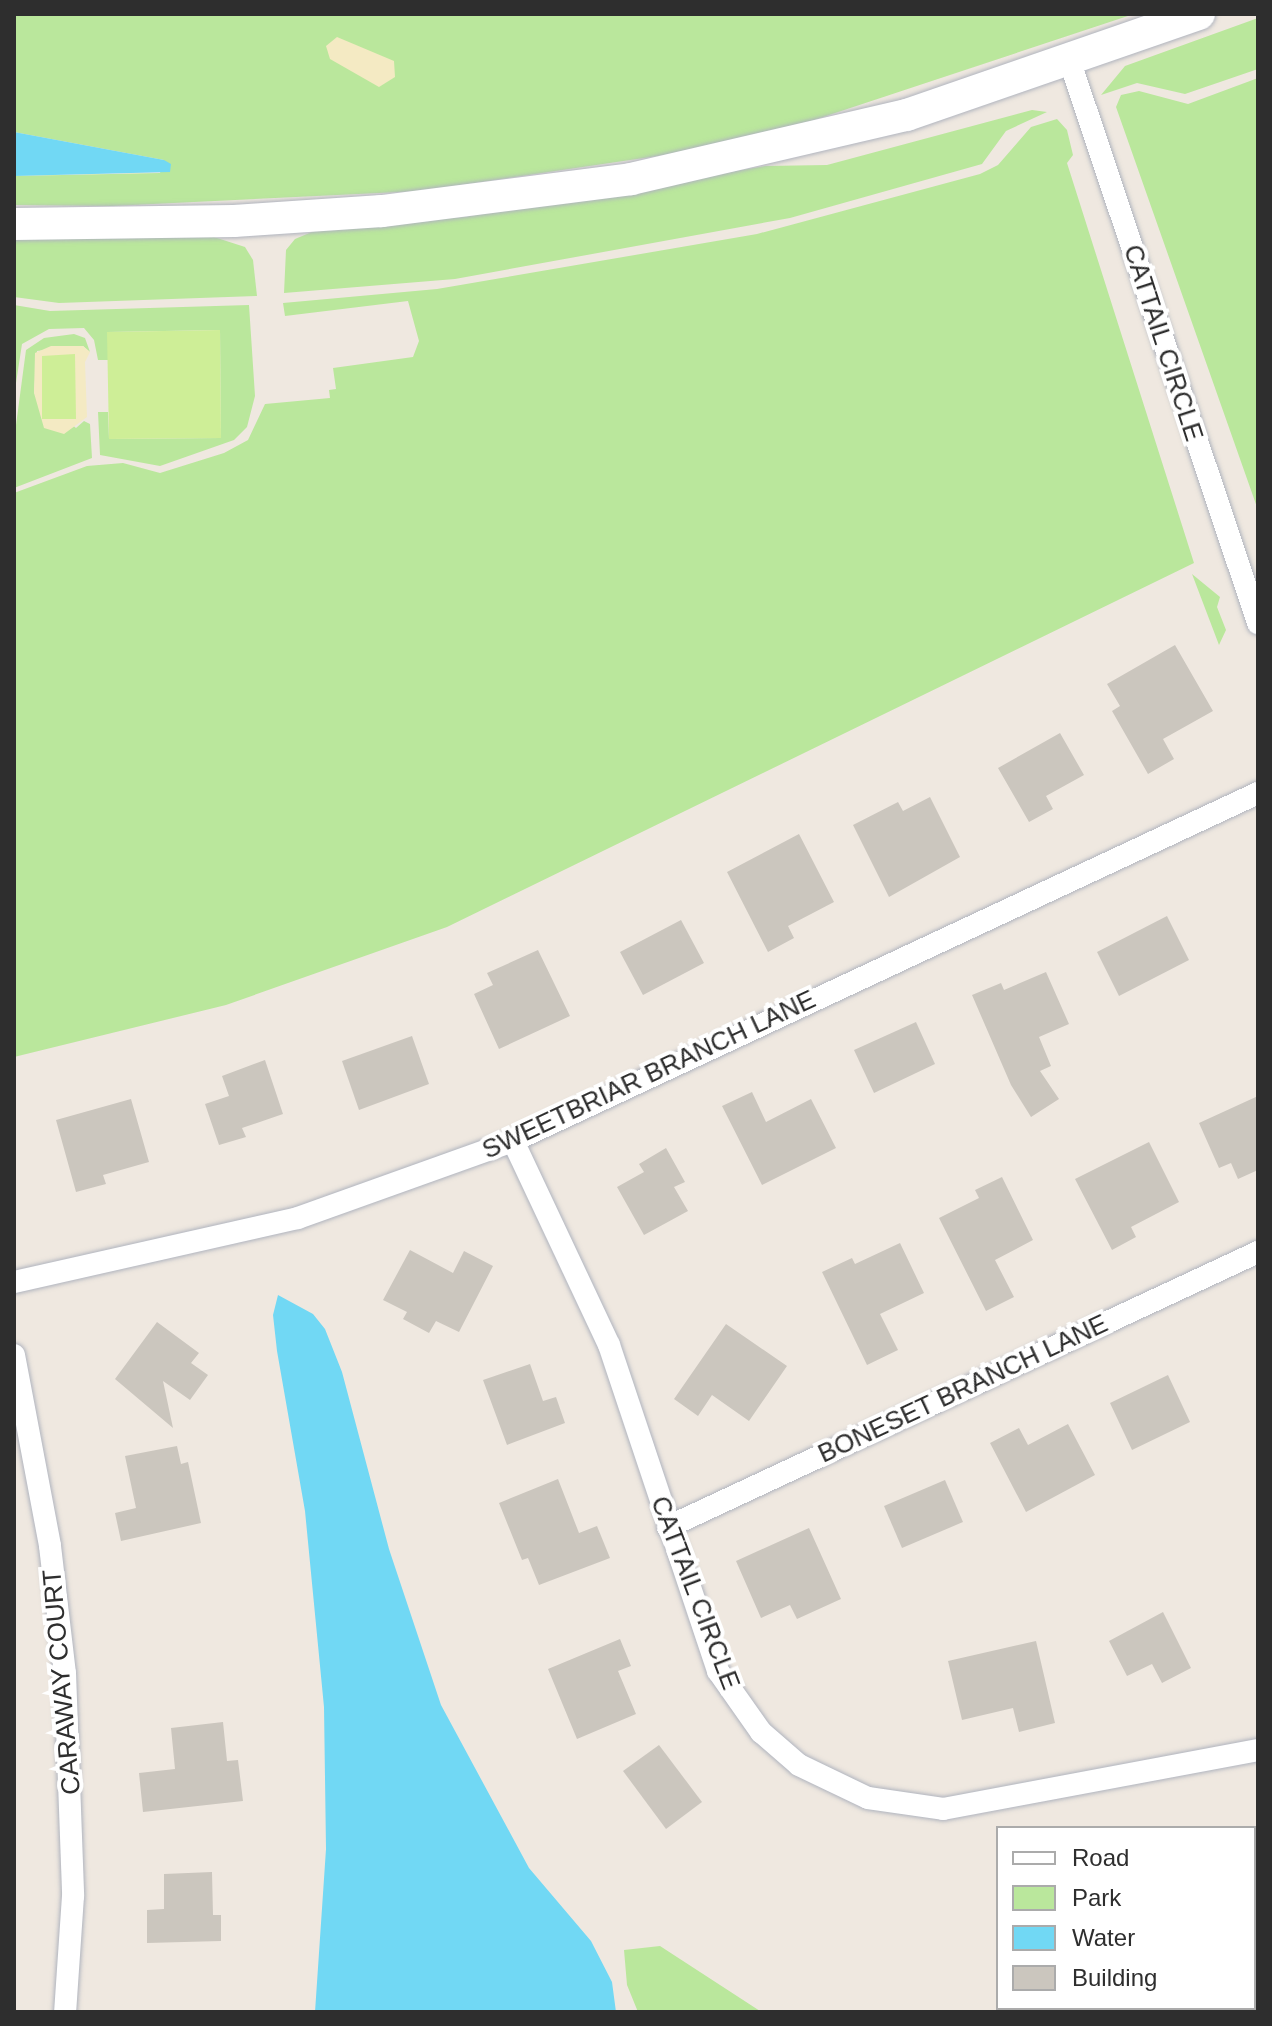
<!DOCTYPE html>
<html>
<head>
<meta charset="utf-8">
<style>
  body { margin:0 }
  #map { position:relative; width:1272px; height:2026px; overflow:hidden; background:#efe8e0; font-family:Arial,sans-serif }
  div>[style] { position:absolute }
  .green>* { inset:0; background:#bae79c }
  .sand>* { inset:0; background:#f4eac3 }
  .pitch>* { inset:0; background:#ceee97 }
  .water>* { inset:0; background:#71d8f4 }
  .building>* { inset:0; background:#cbc6be }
  .roads { filter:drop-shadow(0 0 2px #b0b4be) drop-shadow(0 0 2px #b0b4be) }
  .street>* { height:22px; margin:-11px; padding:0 11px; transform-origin:11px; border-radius:11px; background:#fff }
  .secondary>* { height:32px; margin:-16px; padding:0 16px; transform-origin:16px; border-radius:16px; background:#fff }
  span { translate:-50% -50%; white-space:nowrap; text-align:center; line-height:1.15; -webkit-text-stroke:8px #fff; paint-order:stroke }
  .street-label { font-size:26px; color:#2e2e2e }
  .frame { position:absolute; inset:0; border:16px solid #2e2e2e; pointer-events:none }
  .legend { position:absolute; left:996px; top:1826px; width:260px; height:184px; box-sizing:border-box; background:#fff; border:2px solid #ababab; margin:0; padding:10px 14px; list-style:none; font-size:24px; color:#2e2e2e }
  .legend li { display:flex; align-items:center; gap:16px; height:40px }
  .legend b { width:40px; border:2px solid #ababab }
</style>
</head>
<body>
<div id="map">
  <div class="green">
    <div style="clip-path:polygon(14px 14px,1134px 14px,808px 122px,671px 154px,421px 191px,112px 206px,14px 205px,14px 176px,160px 173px,164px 160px,14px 132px)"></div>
    <div style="clip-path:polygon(1258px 18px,1258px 69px,1185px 94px,1137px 83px,1101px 95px,1125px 66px)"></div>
    <div style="clip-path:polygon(1258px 78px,1258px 510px,1116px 107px,1121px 95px,1139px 91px,1188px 104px)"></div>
    <div style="clip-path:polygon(1032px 110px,1047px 112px,1006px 131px,982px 164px,790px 218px,455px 279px,284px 293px,286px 250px,295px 239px,319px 229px,464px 217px,765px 166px,827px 165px)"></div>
    <div style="clip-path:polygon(1057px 119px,1067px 130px,1073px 155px,1067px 163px,1194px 563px,447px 927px,226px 1005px,14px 1057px,14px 493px,87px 466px,123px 463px,160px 473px,224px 453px,248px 440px,265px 404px,330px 398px,329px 390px,336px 389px,333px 368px,413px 357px,419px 341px,408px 301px,285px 316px,283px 303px,437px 289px,757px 234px,980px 174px,998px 165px,1031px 127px)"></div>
    <div style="clip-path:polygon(214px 237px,245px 247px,253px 260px,257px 296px,59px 303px,14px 297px,14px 239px)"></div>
    <div style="clip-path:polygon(14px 305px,50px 311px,249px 305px,255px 396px,247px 427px,234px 440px,160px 466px,100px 455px,98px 412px,108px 412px,109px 439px,221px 438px,220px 330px,108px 332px,108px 360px,98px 360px,94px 340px,84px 328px,49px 329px,22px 344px,14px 396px)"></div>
    <div style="clip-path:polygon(74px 334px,85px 338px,90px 352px,83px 346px,37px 351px,34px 393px,76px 428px,84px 421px,90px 424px,92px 458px,14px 488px,14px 440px,26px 350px,44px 338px)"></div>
    <div style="clip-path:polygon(1192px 574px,1220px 597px,1217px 607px,1226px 630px,1219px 645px)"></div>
    <div style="clip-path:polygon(660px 1946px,760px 2011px,763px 2012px,638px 2012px,627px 1985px,624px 1950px)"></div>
  </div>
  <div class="sand">
    <div style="clip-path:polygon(337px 37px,394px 61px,395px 77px,379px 87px,330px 59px,326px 46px)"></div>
    <div style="clip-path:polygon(51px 346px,83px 346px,90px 352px,85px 362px,87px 417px,64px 434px,44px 428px,34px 393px,35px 353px)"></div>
  </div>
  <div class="pitch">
    <div style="clip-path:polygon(220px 330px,221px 438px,109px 439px,107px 332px)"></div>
    <div style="clip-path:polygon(75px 354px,76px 419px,42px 419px,42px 356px)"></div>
  </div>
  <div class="water">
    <div style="clip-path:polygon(14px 132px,164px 160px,171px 164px,170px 172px,14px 176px)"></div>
    <div style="clip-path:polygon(278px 1295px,313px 1314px,325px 1329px,342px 1372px,389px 1549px,441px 1705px,529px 1868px,591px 1941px,612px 1982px,616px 2012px,315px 2012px,326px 1849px,324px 1707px,305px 1511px,277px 1351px,273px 1315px)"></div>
  </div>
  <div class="building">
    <div style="clip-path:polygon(1175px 645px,1213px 711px,1163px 739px,1174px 759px,1148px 774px,1112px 711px,1120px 706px,1107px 684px)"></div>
    <div style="clip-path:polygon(1060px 733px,1084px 775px,1046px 796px,1053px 809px,1029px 822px,998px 768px)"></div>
    <div style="clip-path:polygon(930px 797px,960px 857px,889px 897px,853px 825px,898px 802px,903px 811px)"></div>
    <div style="clip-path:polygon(799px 834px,834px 902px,788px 926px,794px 938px,768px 952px,727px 872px)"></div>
    <div style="clip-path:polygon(1167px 916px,1189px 960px,1119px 996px,1097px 952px)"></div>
    <div style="clip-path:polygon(681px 920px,704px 963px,643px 995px,620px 952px)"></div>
    <div style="clip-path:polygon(538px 950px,570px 1016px,499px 1049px,474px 994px,493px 985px,487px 973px)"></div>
    <div style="clip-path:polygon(1046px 972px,1069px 1024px,1039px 1037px,1051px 1066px,1040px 1071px,1059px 1099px,1031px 1117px,1011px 1085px,972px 995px,1001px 983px,1004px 990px)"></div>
    <div style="clip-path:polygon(916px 1022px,935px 1064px,874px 1093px,854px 1050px)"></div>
    <div style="clip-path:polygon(412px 1036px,429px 1084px,359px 1110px,342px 1061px)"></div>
    <div style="clip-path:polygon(265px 1060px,283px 1114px,242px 1128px,246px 1137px,219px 1145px,205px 1104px,229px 1096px,222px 1076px)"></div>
    <div style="clip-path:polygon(752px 1092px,766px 1122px,811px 1099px,836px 1148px,762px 1185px,722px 1106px)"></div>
    <div style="clip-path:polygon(1258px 1096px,1258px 1170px,1238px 1179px,1231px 1163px,1219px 1168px,1199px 1123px)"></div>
    <div style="clip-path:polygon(131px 1099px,149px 1162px,103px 1175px,106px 1184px,76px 1192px,56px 1120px)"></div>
    <div style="clip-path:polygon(1149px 1142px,1179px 1202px,1131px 1227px,1136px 1237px,1112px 1250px,1075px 1179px)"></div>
    <div style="clip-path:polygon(666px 1148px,685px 1182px,674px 1187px,688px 1211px,644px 1235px,617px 1187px,644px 1172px,639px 1164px)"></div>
    <div style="clip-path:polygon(1002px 1177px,1033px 1240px,995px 1260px,1014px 1297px,986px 1311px,939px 1218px,979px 1198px,975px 1190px)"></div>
    <div style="clip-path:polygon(900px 1243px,924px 1293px,880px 1314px,898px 1350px,867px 1365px,822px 1272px,852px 1258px,855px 1264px)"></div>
    <div style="clip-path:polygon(410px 1250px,453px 1273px,464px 1251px,493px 1266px,459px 1332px,436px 1321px,429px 1333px,403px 1319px,407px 1312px,383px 1300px)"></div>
    <div style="clip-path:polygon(157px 1322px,199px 1353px,191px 1363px,208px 1375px,190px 1400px,163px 1381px,173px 1428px,115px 1379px)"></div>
    <div style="clip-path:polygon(726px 1324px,787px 1366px,749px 1421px,712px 1395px,698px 1416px,674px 1399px)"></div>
    <div style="clip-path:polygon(530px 1364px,543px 1401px,556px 1397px,565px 1423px,507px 1445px,483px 1380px)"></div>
    <div style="clip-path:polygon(1168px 1375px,1190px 1422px,1132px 1450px,1110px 1403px)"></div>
    <div style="clip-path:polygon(1068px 1424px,1095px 1475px,1026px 1512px,990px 1443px,1019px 1428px,1028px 1445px)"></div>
    <div style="clip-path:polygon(177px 1446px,181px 1464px,188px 1462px,201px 1523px,121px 1541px,115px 1513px,136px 1508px,125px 1456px)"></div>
    <div style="clip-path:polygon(558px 1479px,579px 1533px,597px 1526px,610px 1558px,539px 1585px,528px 1558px,522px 1560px,499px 1503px)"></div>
    <div style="clip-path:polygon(945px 1480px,963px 1522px,902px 1548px,884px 1506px)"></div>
    <div style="clip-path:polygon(809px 1528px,841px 1599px,797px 1619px,790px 1605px,761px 1618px,736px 1561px)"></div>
    <div style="clip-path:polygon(1163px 1612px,1191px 1668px,1162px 1683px,1152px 1664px,1127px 1676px,1109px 1641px)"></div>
    <div style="clip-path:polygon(620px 1639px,631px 1666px,618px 1671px,636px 1714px,577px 1739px,548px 1669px)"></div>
    <div style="clip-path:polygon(1036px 1641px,1055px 1723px,1019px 1732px,1013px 1708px,962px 1720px,948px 1661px)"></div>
    <div style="clip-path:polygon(223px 1722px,227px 1761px,238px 1760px,243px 1801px,143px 1812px,139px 1773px,175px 1769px,171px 1728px)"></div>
    <div style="clip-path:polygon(659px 1745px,702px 1802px,666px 1829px,623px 1771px)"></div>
    <div style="clip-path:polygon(212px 1872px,213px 1915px,221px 1915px,221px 1941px,147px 1943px,147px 1910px,164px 1909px,164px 1874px)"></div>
  </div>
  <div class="roads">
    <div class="street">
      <div style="left:1070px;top:62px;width:592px;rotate:71.47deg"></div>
      <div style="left:513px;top:1141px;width:225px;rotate:64.8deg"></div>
      <div style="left:609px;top:1345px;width:344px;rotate:71.5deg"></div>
      <div style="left:718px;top:1671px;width:75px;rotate:54.8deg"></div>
      <div style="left:761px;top:1732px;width:50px;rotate:41deg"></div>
      <div style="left:799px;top:1765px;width:76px;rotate:25.6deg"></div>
      <div style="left:868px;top:1798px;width:76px;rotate:8.3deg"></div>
      <div style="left:943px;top:1809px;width:320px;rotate:-10.6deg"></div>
      <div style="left:14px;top:1282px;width:291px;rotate:-12.7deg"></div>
      <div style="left:298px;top:1218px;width:228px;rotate:-19.7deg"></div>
      <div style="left:513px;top:1141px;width:822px;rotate:-25.04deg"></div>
      <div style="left:14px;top:1355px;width:194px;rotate:79.3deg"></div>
      <div style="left:50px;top:1546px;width:128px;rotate:83.3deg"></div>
      <div style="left:65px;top:1673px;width:223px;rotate:87.9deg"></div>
      <div style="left:73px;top:1896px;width:116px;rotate:93.9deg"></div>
      <div style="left:668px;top:1527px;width:651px;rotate:-24.99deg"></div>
    </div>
    <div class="secondary">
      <div style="left:14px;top:224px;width:220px;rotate:-0.8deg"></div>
      <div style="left:234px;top:221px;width:148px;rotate:-3.9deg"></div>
      <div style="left:382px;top:211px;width:251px;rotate:-7.3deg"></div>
      <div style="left:631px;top:179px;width:283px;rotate:-13.1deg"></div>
      <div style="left:907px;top:115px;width:309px;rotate:-19.1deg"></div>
    </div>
  </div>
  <div class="street-label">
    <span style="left:1163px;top:343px;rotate:72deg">CATTAIL CIRCLE</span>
    <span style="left:649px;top:1075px;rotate:-25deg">SWEETBRIAR BRANCH LANE</span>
    <span style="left:963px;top:1389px;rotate:-25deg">BONESET BRANCH LANE</span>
    <span style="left:695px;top:1593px;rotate:69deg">CATTAIL CIRCLE</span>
    <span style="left:62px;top:1682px;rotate:-95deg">CARAWAY COURT</span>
  </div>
  <div class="frame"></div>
  <ul class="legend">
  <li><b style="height:10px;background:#fff"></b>Road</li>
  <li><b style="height:22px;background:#bae79c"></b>Park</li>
  <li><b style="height:22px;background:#71d8f4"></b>Water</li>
  <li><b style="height:22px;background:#cbc6be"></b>Building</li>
  </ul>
</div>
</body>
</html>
